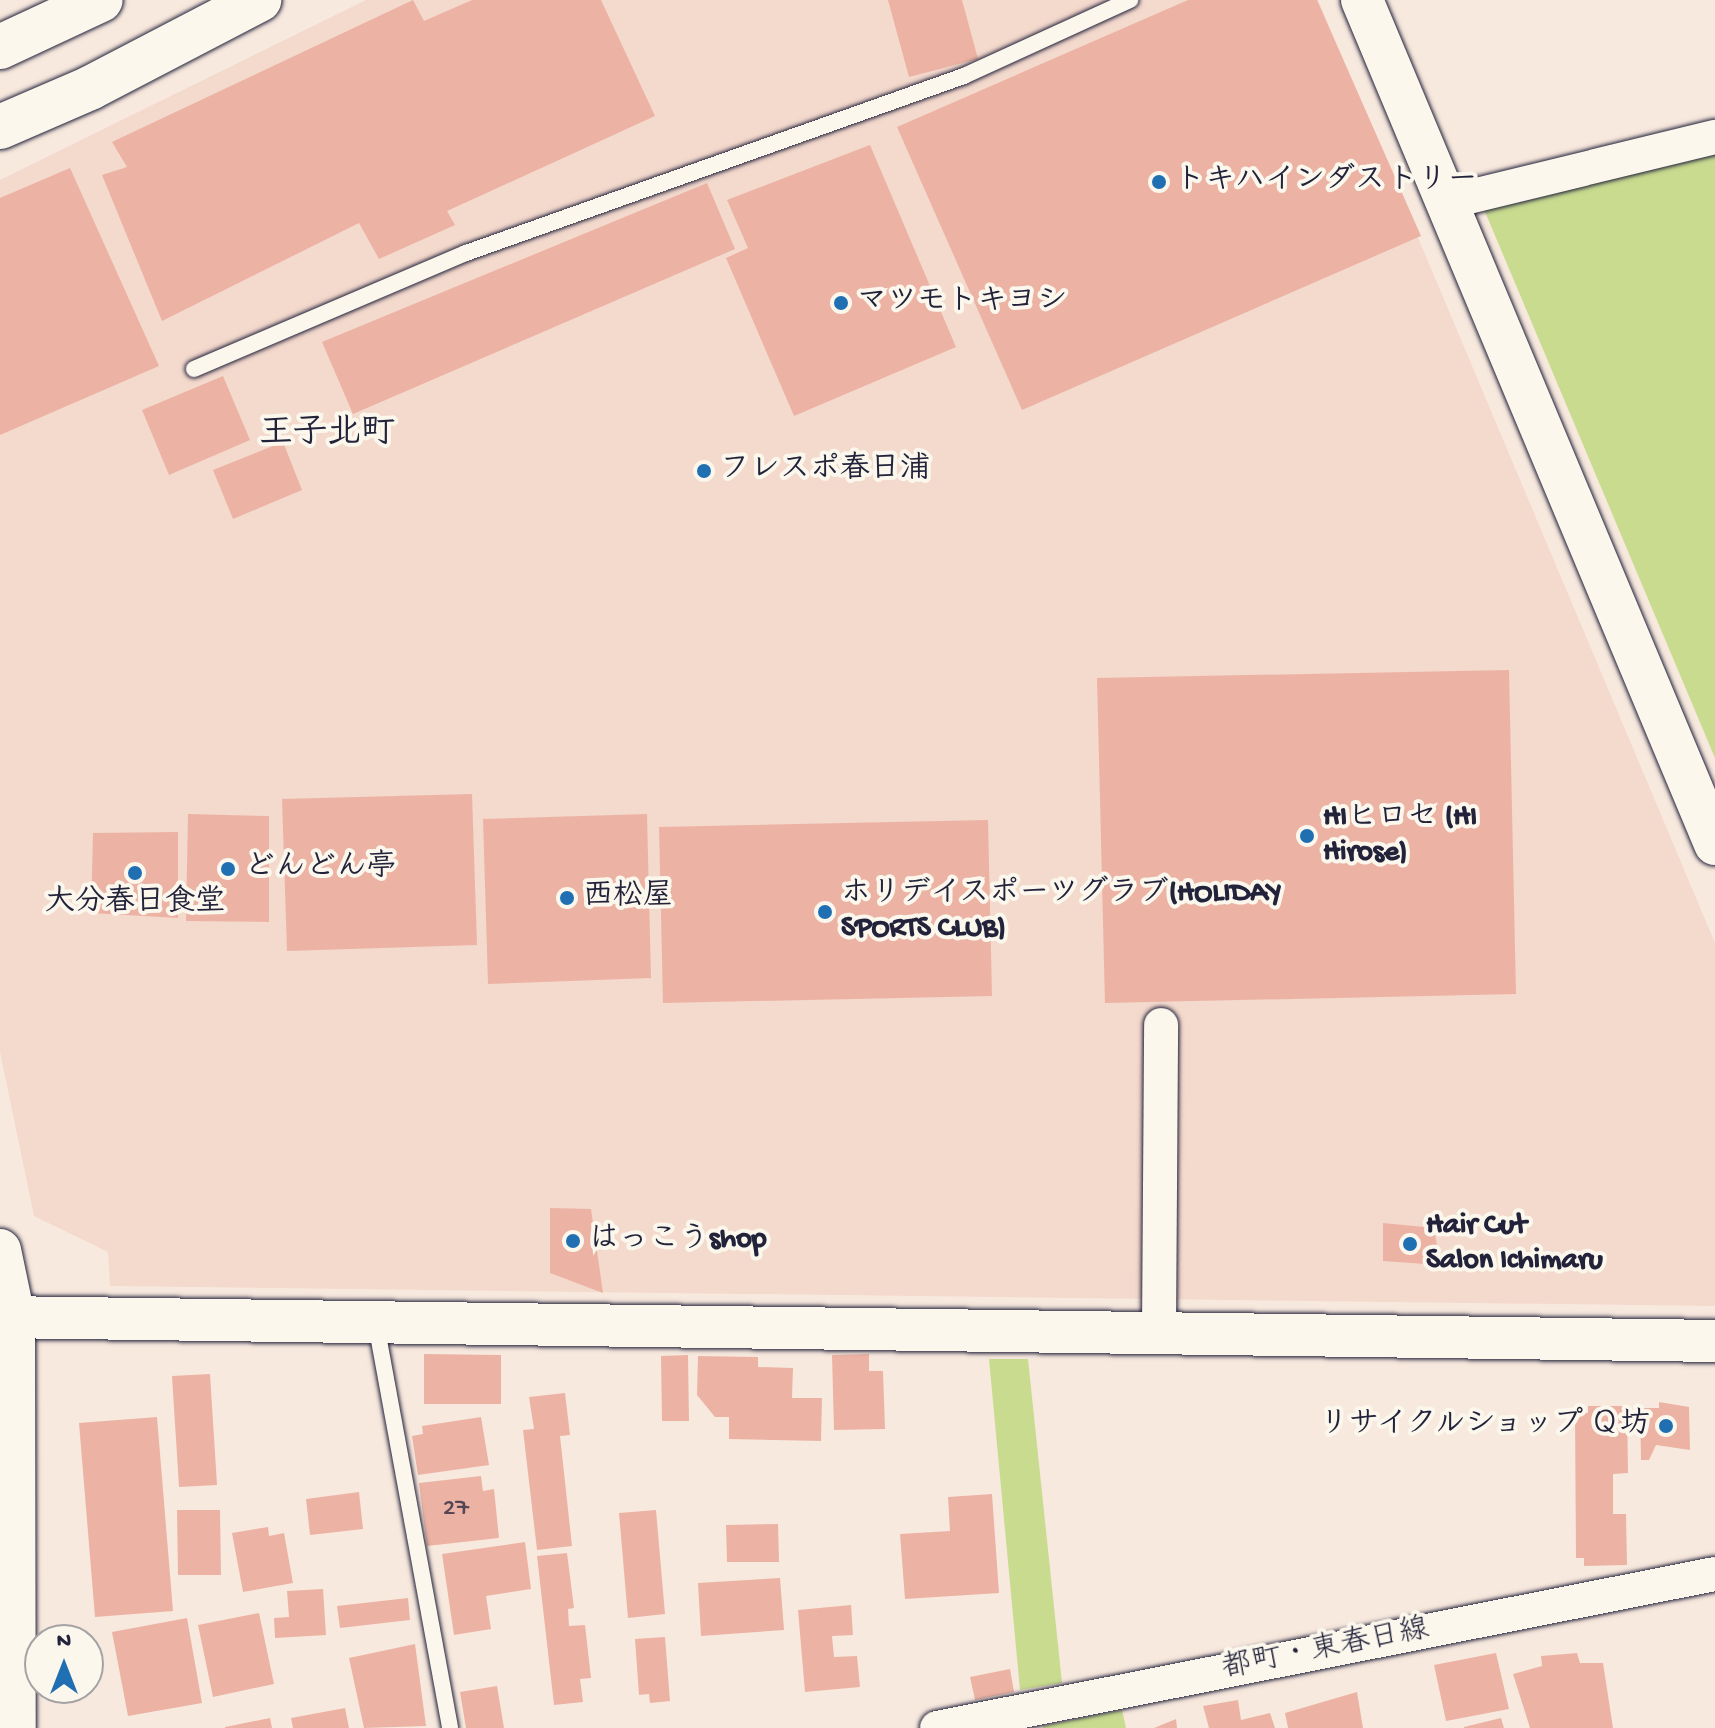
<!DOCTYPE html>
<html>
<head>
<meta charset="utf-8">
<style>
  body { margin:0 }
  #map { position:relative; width:1715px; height:1728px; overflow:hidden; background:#f8e9de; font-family:"Gochi Hand","Klee One",sans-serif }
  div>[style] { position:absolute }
  .built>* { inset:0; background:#f4d9cd }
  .green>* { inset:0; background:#c9db8f }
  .building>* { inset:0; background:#ecb3a4 }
  .roads { filter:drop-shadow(0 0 2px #22223b) drop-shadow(0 0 2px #22223b) }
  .service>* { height:16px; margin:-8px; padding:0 8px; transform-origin:8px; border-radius:8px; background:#fbf7ec }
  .minor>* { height:34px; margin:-17px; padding:0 17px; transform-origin:17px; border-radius:17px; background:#fbf7ec }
  .tertiary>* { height:42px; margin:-21px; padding:0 21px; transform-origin:21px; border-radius:21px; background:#fbf7ec }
  .primary>* { height:44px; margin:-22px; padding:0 22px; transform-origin:22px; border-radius:22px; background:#fbf7ec }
  .dots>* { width:22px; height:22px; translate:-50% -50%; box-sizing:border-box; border:4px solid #fbf7ec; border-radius:50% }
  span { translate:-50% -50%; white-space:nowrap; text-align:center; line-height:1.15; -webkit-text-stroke:8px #fbf7ec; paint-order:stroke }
  .number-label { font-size:26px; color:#544655 }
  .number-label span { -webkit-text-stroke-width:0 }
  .poi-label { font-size:30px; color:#22223b; font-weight:700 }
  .left { translate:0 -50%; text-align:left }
  .right { translate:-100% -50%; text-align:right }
  .street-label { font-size:30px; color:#22223b }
  .quarter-label { font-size:34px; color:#22223b; font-weight:700 }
  .north { position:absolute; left:24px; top:1624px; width:80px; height:80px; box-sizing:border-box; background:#fbf7ec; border:2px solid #a4a2a5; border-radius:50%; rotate:0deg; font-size:22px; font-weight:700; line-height:32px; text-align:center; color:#22223b }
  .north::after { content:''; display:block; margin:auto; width:28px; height:36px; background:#1f6fb2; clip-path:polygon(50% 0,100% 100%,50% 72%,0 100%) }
</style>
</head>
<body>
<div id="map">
  <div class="built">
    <div style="clip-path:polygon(366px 0,1318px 0,1715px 943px,1715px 1306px,110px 1286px,108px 1252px,34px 1216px,0 1052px,0 180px)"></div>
  </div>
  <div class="green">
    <div style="clip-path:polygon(1715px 148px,1715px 758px,1483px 207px)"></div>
    <div style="clip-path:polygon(989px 1359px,1028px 1359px,1062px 1683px,1020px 1690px)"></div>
    <div style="clip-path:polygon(1122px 1710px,1126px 1728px,1043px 1728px,1043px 1726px)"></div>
  </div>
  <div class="building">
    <div style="clip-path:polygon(413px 0,424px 21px,472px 0,601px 0,655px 116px,447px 211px,455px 225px,379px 259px,359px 223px,162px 321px,102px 175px,127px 167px,112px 142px)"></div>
    <div style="clip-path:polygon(888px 0,962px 0,978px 59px,909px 77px)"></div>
    <div style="clip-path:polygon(1188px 0,1317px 0,1421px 236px,1022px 410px,897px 127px)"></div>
    <div style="clip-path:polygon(870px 145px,956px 347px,794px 416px,726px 258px,748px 248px,727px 200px)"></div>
    <div style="clip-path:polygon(70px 168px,159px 366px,0 435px,0 198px)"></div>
    <div style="clip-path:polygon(707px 183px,735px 249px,353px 414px,322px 342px)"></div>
    <div style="clip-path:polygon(223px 376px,250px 440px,169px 475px,142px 410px)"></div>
    <div style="clip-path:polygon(283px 442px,302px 490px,233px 519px,213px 470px)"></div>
    <div style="clip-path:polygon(1509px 670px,1516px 994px,1105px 1003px,1097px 678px)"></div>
    <div style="clip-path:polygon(472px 794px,477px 945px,287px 951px,282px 799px)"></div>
    <div style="clip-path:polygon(188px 814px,269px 816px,269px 922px,186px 921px)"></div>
    <div style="clip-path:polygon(647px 814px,651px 978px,488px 984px,483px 819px)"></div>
    <div style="clip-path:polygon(988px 820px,992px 996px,663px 1003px,659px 827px)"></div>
    <div style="clip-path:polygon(178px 832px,178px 918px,91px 913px,93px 833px)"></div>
    <div style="clip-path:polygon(550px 1208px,591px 1209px,603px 1293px,550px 1273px)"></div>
    <div style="clip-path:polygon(1383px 1223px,1434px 1228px,1440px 1265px,1383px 1261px)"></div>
    <div style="clip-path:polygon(424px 1354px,501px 1355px,501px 1404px,424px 1404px)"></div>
    <div style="clip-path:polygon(869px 1354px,869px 1371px,883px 1371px,885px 1429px,834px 1430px,832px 1355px)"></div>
    <div style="clip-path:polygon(688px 1355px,689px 1421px,662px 1421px,661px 1356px)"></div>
    <div style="clip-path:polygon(698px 1356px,758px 1357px,758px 1367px,793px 1368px,792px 1398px,822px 1398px,821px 1441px,729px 1439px,729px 1417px,715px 1417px,697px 1395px)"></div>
    <div style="clip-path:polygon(210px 1374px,217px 1485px,179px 1487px,172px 1376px)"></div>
    <div style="clip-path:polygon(565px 1393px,570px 1435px,560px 1436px,572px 1546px,537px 1550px,523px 1430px,534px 1429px,529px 1397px)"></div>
    <div style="clip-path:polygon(1659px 1402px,1689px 1407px,1690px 1450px,1656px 1445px,1649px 1460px,1641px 1460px,1640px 1408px,1659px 1408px)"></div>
    <div style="clip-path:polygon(1588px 1406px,1627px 1406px,1628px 1473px,1613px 1474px,1613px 1514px,1626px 1514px,1627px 1565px,1584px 1566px,1584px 1558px,1576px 1558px,1575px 1413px,1588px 1413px)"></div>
    <div style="clip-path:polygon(157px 1417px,173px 1611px,95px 1617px,79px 1423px)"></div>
    <div style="clip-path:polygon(481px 1417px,489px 1465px,418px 1475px,412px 1436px,423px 1434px,422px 1426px)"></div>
    <div style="clip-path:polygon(481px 1476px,483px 1491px,494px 1489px,499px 1538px,427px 1546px,419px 1483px)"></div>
    <div style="clip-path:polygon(359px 1492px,363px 1529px,310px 1535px,306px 1499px)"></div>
    <div style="clip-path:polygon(992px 1494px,999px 1593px,905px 1599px,900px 1534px,950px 1531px,948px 1497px)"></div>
    <div style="clip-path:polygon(177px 1510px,220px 1510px,221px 1575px,178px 1575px)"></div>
    <div style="clip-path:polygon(656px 1510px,665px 1614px,628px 1618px,619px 1513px)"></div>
    <div style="clip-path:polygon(778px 1524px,779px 1562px,727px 1562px,726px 1525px)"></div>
    <div style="clip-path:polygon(268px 1527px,269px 1536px,284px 1533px,293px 1583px,243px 1592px,232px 1533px)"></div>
    <div style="clip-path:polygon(525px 1542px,531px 1589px,486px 1596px,491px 1629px,454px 1635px,442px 1554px)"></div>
    <div style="clip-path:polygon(567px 1553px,574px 1608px,568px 1609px,569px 1626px,585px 1625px,591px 1678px,580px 1679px,583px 1702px,554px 1705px,537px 1556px)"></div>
    <div style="clip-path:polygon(780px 1578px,784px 1630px,701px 1636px,698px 1583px)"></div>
    <div style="clip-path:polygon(323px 1589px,326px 1635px,275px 1638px,274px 1618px,289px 1617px,287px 1591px)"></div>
    <div style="clip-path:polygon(408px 1598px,410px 1620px,340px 1628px,337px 1606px)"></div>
    <div style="clip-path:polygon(851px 1605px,853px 1635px,832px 1636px,834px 1657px,857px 1656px,860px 1687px,805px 1692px,798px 1610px)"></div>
    <div style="clip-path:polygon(259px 1613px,274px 1684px,213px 1697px,198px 1625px)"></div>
    <div style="clip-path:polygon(187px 1618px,202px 1703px,128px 1716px,112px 1632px)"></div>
    <div style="clip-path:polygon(665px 1637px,670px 1701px,650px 1703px,649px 1694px,639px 1695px,635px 1639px)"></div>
    <div style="clip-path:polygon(415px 1644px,426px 1726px,364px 1728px,349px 1658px)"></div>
    <div style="clip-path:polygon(1496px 1653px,1509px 1709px,1446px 1721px,1434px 1665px)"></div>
    <div style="clip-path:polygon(1577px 1653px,1580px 1663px,1603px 1663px,1613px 1728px,1530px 1728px,1513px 1674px,1542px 1666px,1541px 1656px)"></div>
    <div style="clip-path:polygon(1010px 1669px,1014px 1692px,975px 1700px,970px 1677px)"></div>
    <div style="clip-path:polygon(497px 1686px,504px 1728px,466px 1728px,460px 1692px)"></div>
    <div style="clip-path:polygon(1357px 1692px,1363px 1728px,1288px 1728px,1285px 1713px)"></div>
    <div style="clip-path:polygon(1238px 1700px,1241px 1720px,1270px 1713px,1275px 1728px,1209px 1728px,1203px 1706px)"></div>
    <div style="clip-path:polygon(345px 1708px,349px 1728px,293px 1728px,291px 1718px)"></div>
    <div style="clip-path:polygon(270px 1718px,272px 1728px,225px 1728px,225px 1727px)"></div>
    <div style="clip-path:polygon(1501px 1718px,1504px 1728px,1464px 1728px,1464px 1727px)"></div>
    <div style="clip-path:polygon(1176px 1719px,1177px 1728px,1154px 1728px)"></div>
  </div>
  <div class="roads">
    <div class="service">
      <div style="left:194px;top:369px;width:296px;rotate:-23.1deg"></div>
      <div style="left:466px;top:253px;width:529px;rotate:-19.57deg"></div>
      <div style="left:964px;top:76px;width:183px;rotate:-24.6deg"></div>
      <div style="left:376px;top:1324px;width:411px;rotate:79.6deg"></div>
    </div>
    <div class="minor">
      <div style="left:1448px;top:202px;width:275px;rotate:-13.7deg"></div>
      <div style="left:1159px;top:1329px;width:304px;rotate:-89.6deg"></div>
      <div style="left:937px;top:1728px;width:793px;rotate:-11.2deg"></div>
    </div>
    <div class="tertiary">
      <div style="left:1362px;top:0;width:915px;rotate:67.3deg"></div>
      <div style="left:0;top:1250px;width:68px;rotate:78.2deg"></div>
      <div style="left:14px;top:1317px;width:411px;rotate:89.9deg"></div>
      <div style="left:0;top:1317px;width:1715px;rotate:0.8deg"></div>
    </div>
    <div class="primary">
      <div style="left:0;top:47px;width:111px;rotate:-25deg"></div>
      <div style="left:0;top:127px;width:98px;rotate:-23.4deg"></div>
      <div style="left:90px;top:88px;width:191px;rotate:-27.5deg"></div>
    </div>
  </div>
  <div class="dots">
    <div style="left:1159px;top:182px;background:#1f6fb2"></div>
    <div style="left:841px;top:303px;background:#1f6fb2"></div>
    <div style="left:704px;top:471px;background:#1f6fb2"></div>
    <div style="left:1307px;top:836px;background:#1f6fb2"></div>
    <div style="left:228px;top:869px;background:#1f6fb2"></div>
    <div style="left:135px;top:873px;background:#1f6fb2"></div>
    <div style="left:567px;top:898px;background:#1f6fb2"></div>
    <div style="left:825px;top:912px;background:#1f6fb2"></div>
    <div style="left:573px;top:1241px;background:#1f6fb2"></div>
    <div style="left:1410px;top:1244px;background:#1f6fb2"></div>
    <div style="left:1666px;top:1426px;background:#1f6fb2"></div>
  </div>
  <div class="number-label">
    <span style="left:456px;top:1510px">27</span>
  </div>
  <div class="poi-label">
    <span class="left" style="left:1175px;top:182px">トキハインダストリー</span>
    <span class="left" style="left:857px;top:303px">マツモトキヨシ</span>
    <span class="left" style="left:720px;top:471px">フレスポ春日浦</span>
    <span class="left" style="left:1323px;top:836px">HIヒロセ (HI<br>Hirose)</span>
    <span class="left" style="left:244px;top:869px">どんどん亭</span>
    <span class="left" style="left:841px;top:912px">ホリデイスポーツグラブ(HOLIDAY<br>SPORTS CLUB)</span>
    <span class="left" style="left:583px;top:898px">西松屋</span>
    <span style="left:135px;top:904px">大分春日食堂</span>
    <span class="left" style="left:1426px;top:1244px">Hair Cut<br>Salon Ichimaru</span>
    <span class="left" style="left:589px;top:1241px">はっこうshop</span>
    <span class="right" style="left:1650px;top:1426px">リサイクルショップ Ｑ坊</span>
  </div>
  <div class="street-label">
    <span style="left:1326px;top:1651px;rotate:-11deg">都町・東春日線</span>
  </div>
  <div class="quarter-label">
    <span style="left:327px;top:436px">王子北町</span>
  </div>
  <div class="north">N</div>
</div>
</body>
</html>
